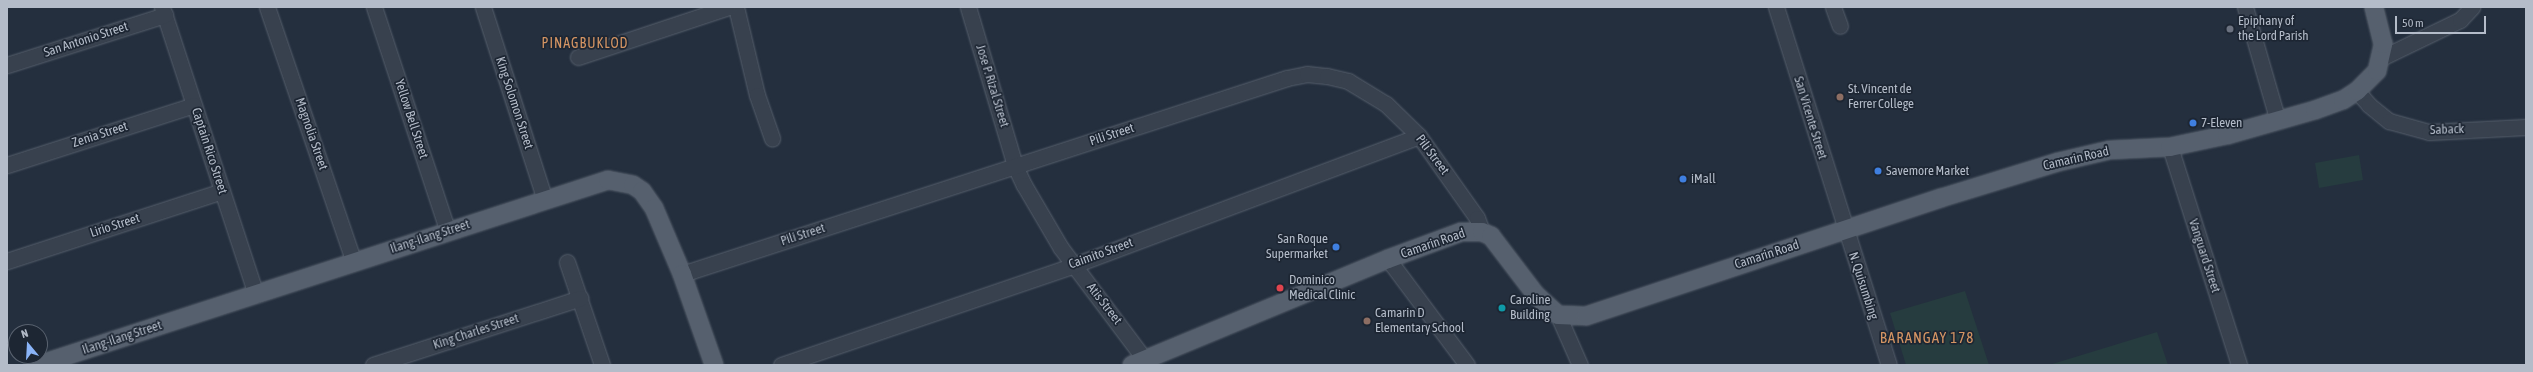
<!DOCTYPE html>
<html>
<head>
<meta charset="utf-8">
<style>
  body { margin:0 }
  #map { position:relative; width:2533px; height:372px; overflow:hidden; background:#242f3e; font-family:"Asap Condensed",sans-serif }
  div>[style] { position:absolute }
  .green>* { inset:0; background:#263c3f }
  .roads { filter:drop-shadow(0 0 1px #565f6c) drop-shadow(0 0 1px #565f6c) }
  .minor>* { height:15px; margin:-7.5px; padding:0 7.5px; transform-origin:7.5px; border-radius:7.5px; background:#38414e }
  .major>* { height:18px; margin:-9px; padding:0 9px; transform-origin:9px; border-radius:9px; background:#56606e }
  .dots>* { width:11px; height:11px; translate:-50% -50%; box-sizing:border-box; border:2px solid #1d2633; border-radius:50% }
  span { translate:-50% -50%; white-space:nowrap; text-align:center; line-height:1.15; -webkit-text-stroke:3.5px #1d2633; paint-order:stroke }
  .poi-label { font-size:13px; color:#b4bcc9 }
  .left { translate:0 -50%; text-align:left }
  .right { translate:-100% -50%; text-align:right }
  .street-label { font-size:13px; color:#b4bcc9 }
  .neighbourhood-label { font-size:14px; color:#d59563; letter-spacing:1px }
  .quarter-label { font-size:15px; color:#d59563; letter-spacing:1px }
  .frame { position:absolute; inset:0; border:8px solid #b4bcc9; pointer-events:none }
  .north { position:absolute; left:8px; top:324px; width:40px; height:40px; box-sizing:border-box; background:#1d2633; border:1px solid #59626f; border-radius:50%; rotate:342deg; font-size:11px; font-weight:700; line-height:16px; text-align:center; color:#b4bcc9 }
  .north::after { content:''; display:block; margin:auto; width:14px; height:18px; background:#8ab4f8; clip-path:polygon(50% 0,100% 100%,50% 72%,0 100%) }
  .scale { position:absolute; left:2395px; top:16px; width:91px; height:18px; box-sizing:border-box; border:2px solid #b4bcc9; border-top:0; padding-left:5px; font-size:12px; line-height:14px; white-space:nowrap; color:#b4bcc9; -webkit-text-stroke:3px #1d2633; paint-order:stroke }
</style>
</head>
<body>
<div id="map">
  <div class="green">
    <div style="clip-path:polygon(2359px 155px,2363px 180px,2319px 188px,2315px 163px)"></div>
    <div style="clip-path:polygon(1965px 291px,1989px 365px,1906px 365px,1890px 313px)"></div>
    <div style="clip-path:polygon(2157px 332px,2168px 365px,2049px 365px)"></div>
  </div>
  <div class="roads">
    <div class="minor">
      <div style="left:162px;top:7px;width:303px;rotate:71.9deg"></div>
      <div style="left:267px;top:7px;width:269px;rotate:71.2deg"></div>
      <div style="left:374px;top:7px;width:237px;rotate:71.8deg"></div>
      <div style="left:483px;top:7px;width:203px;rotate:72.2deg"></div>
      <div style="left:736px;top:7px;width:90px;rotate:76.6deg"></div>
      <div style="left:757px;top:95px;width:46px;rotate:70.8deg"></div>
      <div style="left:968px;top:7px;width:166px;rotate:73.5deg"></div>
      <div style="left:1015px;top:166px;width:21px;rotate:65deg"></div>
      <div style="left:1024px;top:185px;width:73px;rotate:59.6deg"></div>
      <div style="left:1061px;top:248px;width:146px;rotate:53.1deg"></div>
      <div style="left:1776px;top:7px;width:375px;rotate:72.5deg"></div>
      <div style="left:1833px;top:7px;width:20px;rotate:70deg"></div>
      <div style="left:2245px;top:7px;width:119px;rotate:73.9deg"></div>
      <div style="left:578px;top:57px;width:158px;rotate:-18.4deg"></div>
      <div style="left:2381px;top:58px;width:88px;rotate:-25.7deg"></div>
      <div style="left:2460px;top:20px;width:18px;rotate:-47deg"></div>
      <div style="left:7px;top:65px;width:166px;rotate:-17.6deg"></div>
      <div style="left:2357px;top:91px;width:18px;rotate:49deg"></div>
      <div style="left:2369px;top:105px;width:26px;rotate:39deg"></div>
      <div style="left:2389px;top:121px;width:41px;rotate:15.4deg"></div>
      <div style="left:2429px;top:132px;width:97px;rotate:-3deg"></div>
      <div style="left:2170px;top:147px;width:229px;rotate:72.4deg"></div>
      <div style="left:7px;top:165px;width:196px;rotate:-17.8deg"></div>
      <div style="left:1388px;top:259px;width:132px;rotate:53.3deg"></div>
      <div style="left:7px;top:261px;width:226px;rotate:-18deg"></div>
      <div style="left:567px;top:262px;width:109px;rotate:71.2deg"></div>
      <div style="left:682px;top:274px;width:636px;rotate:-17.95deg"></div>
      <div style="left:1287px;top:78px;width:20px;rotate:-11deg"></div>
      <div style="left:1307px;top:74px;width:20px;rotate:6deg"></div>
      <div style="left:1327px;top:76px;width:22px;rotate:13deg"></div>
      <div style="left:1348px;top:81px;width:44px;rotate:31.2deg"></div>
      <div style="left:1386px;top:104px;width:46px;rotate:44.1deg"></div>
      <div style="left:1419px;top:136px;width:100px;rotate:54.7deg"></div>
      <div style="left:1477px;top:218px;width:15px;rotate:70deg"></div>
      <div style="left:1558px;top:315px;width:55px;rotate:66.3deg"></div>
      <div style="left:373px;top:365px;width:218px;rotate:-17.9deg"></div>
      <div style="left:781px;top:365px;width:310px;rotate:-18.8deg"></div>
      <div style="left:1074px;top:265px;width:368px;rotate:-20.5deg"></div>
    </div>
    <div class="major">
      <div style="left:38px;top:365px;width:599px;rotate:-17.98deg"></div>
      <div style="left:608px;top:180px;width:25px;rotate:11deg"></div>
      <div style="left:633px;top:185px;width:11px;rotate:34deg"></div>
      <div style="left:642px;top:191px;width:21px;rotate:55deg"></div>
      <div style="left:654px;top:208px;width:72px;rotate:67deg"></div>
      <div style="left:682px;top:274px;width:96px;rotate:70.6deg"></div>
      <div style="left:1132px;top:365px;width:277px;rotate:-22.5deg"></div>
      <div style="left:1388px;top:259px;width:78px;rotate:-20.3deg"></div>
      <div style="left:1461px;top:232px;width:21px"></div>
      <div style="left:1482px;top:232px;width:10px;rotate:24deg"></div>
      <div style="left:1491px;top:236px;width:74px;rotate:52.7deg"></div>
      <div style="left:1536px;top:295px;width:30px;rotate:42deg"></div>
      <div style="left:1558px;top:315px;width:28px;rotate:2deg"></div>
      <div style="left:1586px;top:316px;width:374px;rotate:-18.4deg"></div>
      <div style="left:1941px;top:198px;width:122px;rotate:-17.1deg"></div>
      <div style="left:2058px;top:162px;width:53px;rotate:-13deg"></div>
      <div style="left:2110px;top:150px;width:60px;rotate:-2.9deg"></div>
      <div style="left:2170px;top:147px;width:58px;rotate:-11.9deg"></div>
      <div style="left:2227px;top:135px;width:91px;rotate:-15.9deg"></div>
      <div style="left:2315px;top:110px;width:30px;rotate:-20deg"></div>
      <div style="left:2343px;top:100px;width:17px;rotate:-33deg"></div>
      <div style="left:2357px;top:91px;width:28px;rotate:-45deg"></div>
      <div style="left:2377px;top:71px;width:28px;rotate:-77deg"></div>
      <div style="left:2383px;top:44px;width:38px;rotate:-104deg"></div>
    </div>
  </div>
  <div class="dots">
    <div style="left:2230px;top:29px;background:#6b7280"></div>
    <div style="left:1840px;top:97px;background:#8d6e63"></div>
    <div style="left:2193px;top:123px;background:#3f7fe0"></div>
    <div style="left:1878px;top:171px;background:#3f7fe0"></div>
    <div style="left:1683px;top:179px;background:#3f7fe0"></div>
    <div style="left:1336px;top:247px;background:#3f7fe0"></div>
    <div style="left:1280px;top:288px;background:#e0444e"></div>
    <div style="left:1502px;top:308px;background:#0f9aa8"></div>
    <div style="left:1367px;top:321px;background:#8d6e63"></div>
  </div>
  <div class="poi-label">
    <span class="left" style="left:2238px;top:29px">Epiphany of<br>the Lord Parish</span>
    <span class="left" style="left:1848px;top:97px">St. Vincent de<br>Ferrer College</span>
    <span class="left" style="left:2201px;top:123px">7-Eleven</span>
    <span class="left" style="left:1886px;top:171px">Savemore Market</span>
    <span class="left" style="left:1691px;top:179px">iMall</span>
    <span class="right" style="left:1328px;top:247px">San Roque<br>Supermarket</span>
    <span class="left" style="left:1289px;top:288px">Dominico<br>Medical Clinic</span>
    <span class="left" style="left:1510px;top:308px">Caroline<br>Building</span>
    <span class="left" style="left:1375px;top:321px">Camarin D<br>Elementary School</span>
  </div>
  <div class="street-label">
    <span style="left:86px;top:40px;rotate:-18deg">San Antonio Street</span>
    <span style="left:992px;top:86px;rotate:73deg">Jose P. Rizal Street</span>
    <span style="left:514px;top:103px;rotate:72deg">King Solomon Street</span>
    <span style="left:1810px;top:118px;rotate:73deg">San Vicente Street</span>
    <span style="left:411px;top:119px;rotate:72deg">Yellow Bell Street</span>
    <span style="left:2447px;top:130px;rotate:-2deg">Saback</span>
    <span style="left:311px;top:134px;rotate:71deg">Magnolia Street</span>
    <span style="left:100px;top:135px;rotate:-18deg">Zenia Street</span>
    <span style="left:1112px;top:135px;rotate:-18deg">Pili Street</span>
    <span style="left:209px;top:151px;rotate:72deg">Captain Rico Street</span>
    <span style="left:1432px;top:155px;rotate:53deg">Pili Street</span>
    <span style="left:2076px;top:159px;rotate:-13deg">Camarin Road</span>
    <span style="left:115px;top:226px;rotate:-18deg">Lirio Street</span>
    <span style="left:803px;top:235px;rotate:-18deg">Pili Street</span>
    <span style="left:430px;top:237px;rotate:-18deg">Ilang-ilang Street</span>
    <span style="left:1433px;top:244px;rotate:-19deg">Camarin Road</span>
    <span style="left:1101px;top:254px;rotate:-20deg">Caimito Street</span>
    <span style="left:1767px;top:255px;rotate:-18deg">Camarin Road</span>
    <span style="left:2204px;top:256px;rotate:72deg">Vanguard Street</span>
    <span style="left:1863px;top:286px;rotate:72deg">N. Quisumbing</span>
    <span style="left:1104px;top:304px;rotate:52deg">Atis Street</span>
    <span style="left:476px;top:332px;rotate:-18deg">King Charles Street</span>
    <span style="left:122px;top:338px;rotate:-18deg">Ilang-ilang Street</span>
  </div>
  <div class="neighbourhood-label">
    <span style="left:585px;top:43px">PINAGBUKLOD</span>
  </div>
  <div class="quarter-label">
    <span style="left:1927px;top:338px">BARANGAY 178</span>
  </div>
  <div class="frame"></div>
  <div class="north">N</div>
  <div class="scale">50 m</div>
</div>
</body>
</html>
